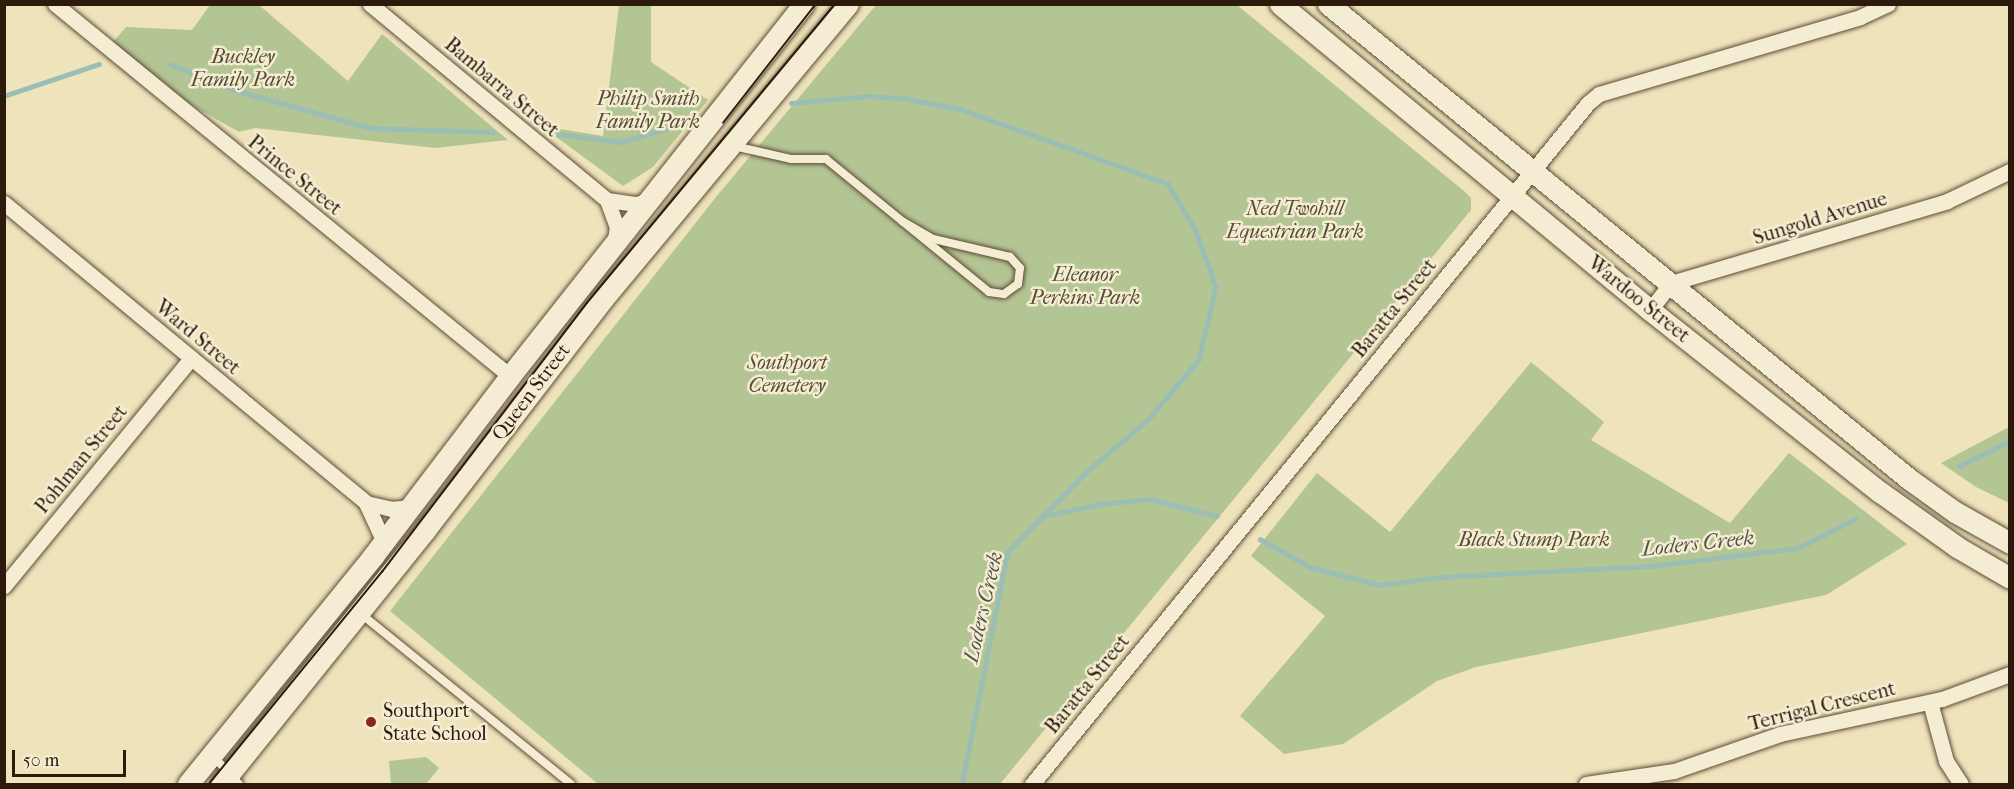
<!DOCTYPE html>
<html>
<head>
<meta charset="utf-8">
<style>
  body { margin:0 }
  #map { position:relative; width:2014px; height:789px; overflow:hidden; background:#efe3bb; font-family:"IM FELL French Canon",serif }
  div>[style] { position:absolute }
  .green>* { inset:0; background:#b4c594 }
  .stream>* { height:4.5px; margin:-2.25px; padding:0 2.25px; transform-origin:2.25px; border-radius:2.25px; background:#9abeb4 }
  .roads { filter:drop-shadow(0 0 2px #5d4c37) drop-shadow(0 0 2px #5d4c37) }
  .lane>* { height:8px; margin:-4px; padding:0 4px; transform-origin:4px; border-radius:4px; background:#f5edd3 }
  .street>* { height:15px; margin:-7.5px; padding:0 7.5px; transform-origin:7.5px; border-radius:7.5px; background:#f5edd3 }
  .secondary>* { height:21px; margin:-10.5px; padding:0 10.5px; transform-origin:10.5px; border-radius:10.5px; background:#f5edd3 }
  .tram>* { height:1.5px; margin:-0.75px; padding:0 0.75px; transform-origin:0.75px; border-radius:0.75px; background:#2c1a0b }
  .dots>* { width:16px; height:16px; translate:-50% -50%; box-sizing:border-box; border:3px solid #f5edd3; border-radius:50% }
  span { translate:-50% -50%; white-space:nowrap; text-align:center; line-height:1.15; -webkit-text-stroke:5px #f5edd3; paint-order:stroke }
  .park-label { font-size:20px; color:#554d34; font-style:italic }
  .street-label { font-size:20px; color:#2c1a0b }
  .poi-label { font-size:20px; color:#2c1a0b }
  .left { translate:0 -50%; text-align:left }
  .water-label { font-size:21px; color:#525346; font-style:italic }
  .frame { position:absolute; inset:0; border:6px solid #2c1a0b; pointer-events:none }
  .scale { position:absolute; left:12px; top:750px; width:114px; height:27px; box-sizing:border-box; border:3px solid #2c1a0b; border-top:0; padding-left:8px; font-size:18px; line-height:21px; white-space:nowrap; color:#2c1a0b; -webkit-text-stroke:4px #f5edd3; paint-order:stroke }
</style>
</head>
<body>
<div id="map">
  <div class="green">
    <div style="clip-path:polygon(210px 5px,259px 5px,348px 81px,382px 34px,508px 140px,435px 148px,255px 128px,239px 132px,140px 76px,108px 48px,126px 27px,192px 30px)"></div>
    <div style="clip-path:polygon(619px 5px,651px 5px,651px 62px,708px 100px,653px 167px,623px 186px,548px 131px,548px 127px,603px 136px)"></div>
    <div style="clip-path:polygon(876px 5px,1237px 5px,1464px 191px,1471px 198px,1471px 210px,1000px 784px,598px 784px,390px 611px,716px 197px)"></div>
    <div style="clip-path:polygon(1531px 362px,1604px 422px,1591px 440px,1730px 523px,1789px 453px,1907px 544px,1826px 595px,1476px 667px,1437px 681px,1343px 744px,1284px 754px,1240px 716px,1325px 616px,1251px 556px,1317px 473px,1390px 532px)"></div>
    <div style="clip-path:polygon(2009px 427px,2009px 503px,1976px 487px,1941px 463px)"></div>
    <div style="clip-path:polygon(426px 757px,439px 768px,426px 784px,391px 784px,389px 761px)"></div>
  </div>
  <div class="stream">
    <div style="left:170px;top:64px;width:70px;rotate:21.8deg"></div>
    <div style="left:235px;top:90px;width:140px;rotate:15.7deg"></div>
    <div style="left:370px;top:128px;width:123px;rotate:1.9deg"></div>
    <div style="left:4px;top:96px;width:100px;rotate:-18.6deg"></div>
    <div style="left:791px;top:103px;width:78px;rotate:-5.1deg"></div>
    <div style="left:869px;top:96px;width:39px;rotate:4deg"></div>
    <div style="left:908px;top:99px;width:56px;rotate:11.3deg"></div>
    <div style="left:963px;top:110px;width:218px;rotate:19.8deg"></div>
    <div style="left:1168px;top:184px;width:55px;rotate:59.2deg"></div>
    <div style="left:1196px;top:231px;width:59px;rotate:70.3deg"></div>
    <div style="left:1216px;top:287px;width:75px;rotate:103.1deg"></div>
    <div style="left:1199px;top:360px;width:77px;rotate:130.3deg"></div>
    <div style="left:1149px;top:419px;width:82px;rotate:139.5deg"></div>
    <div style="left:1087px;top:472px;width:112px;rotate:134.6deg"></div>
    <div style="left:1008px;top:552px;width:237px;rotate:101.2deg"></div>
    <div style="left:557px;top:134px;width:64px;rotate:7.1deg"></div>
    <div style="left:621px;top:142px;width:69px;rotate:-16.1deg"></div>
    <div style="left:1959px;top:466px;width:57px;rotate:-26.1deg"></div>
    <div style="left:1044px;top:516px;width:57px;rotate:-12.1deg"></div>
    <div style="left:1100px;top:504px;width:50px;rotate:-5.7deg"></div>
    <div style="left:1150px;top:499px;width:69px;rotate:14.2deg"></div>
    <div style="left:1260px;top:539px;width:57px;rotate:29.2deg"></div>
    <div style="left:1310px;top:567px;width:72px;rotate:14.4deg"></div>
    <div style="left:1380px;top:585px;width:61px;rotate:-7.6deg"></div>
    <div style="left:1440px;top:577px;width:211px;rotate:-3deg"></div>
    <div style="left:1651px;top:566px;width:148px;rotate:-7deg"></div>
    <div style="left:1798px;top:548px;width:64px;rotate:-27deg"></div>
  </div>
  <div class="roads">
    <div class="lane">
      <div style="left:734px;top:146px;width:58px;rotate:12.8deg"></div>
      <div style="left:791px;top:159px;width:35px"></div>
      <div style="left:826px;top:159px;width:210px;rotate:39.2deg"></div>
      <div style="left:989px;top:292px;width:15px;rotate:8deg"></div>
      <div style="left:1004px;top:294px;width:17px;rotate:-36deg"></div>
      <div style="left:1018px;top:284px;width:16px;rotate:-83deg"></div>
      <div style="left:1020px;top:268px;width:15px;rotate:-132deg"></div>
      <div style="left:1010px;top:257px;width:79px;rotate:-166.8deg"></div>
      <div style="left:933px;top:239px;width:36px;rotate:-150deg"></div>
      <div style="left:361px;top:614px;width:270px;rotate:39deg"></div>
      <div style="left:213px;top:756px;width:38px;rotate:47deg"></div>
    </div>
    <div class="street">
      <div style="left:55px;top:4px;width:588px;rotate:39.27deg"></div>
      <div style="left:370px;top:4px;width:308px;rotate:39.6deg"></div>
      <div style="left:607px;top:200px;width:29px;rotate:70deg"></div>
      <div style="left:617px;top:227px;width:18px;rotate:99deg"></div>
      <div style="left:607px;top:200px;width:30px;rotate:8deg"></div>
      <div style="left:637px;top:204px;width:15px;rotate:-20deg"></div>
      <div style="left:4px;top:203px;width:470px;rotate:39.6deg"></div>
      <div style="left:366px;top:503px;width:43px;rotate:65.2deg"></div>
      <div style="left:1650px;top:310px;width:34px;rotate:-52deg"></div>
      <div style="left:1671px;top:283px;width:288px;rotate:-16.5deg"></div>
      <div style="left:1947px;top:201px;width:70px;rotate:-25.5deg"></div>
      <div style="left:366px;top:503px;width:26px;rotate:13deg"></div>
      <div style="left:391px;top:509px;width:20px;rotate:-6deg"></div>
      <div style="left:4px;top:586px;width:295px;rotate:-50.6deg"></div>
      <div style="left:1930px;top:702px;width:61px;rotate:74.8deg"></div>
      <div style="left:1946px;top:761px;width:27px;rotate:57deg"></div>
      <div style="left:1032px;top:784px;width:879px;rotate:-50.77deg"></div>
      <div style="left:1588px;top:103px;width:14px;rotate:-39deg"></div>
      <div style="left:1599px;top:94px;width:272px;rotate:-16.4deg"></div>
      <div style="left:1860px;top:17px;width:31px;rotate:-25deg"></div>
      <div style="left:1586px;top:784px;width:89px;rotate:-8.4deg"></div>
      <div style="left:1674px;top:771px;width:112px;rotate:-19.2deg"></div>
      <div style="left:1780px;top:734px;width:166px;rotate:-12.2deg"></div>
      <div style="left:1942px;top:699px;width:72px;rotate:-20.2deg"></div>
    </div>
    <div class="secondary">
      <div style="left:1280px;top:4px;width:480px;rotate:39.6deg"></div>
      <div style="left:1650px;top:310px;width:293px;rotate:38.4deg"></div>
      <div style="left:1880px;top:492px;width:95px;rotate:35.5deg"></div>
      <div style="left:1957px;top:547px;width:61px;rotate:30.3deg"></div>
      <div style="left:1328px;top:4px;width:750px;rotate:39.27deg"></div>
      <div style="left:1909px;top:479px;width:57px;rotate:35.7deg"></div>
      <div style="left:1955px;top:512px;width:63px;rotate:29.4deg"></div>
      <div style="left:188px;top:784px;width:294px;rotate:-50.9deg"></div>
      <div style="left:373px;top:556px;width:226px;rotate:-52.7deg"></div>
      <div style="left:510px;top:376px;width:474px;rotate:-51.7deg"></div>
      <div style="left:221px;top:784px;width:326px;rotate:-51.2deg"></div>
      <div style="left:425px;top:530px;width:290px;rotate:-52.4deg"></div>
      <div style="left:602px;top:300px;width:385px;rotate:-50.3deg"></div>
    </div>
  </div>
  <div class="tram">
    <div style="left:723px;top:123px;width:151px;rotate:-52deg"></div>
    <div style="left:209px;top:784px;width:274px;rotate:-50.8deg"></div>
    <div style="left:382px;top:572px;width:338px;rotate:-52.7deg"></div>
    <div style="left:587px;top:303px;width:388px;rotate:-50.3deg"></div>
  </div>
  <div class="dots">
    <div style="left:371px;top:722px;background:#8f2418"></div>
  </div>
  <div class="park-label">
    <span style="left:243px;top:68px">Buckley<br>Family Park</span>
    <span style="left:648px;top:110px">Philip Smith<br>Family Park</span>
    <span style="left:1295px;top:220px">Ned Twohill<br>Equestrian Park</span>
    <span style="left:1085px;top:286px">Eleanor<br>Perkins Park</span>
    <span style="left:787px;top:374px">Southport<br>Cemetery</span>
    <span style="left:1534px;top:539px">Black Stump Park</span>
  </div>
  <div class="street-label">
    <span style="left:502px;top:87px;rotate:40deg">Bambarra Street</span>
    <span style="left:295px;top:175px;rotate:39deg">Prince Street</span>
    <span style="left:1820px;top:218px;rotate:-17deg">Sungold Avenue</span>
    <span style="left:1639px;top:299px;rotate:39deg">Wardoo Street</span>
    <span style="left:1394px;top:308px;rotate:-51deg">Baratta Street</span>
    <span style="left:198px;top:337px;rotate:40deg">Ward Street</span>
    <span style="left:531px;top:392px;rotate:-53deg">Queen Street</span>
    <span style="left:81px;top:459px;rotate:-51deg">Pohlman Street</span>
    <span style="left:1087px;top:684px;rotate:-51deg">Baratta Street</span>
    <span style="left:1822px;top:706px;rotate:-14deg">Terrigal Crescent</span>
  </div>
  <div class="poi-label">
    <span class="left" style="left:383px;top:722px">Southport<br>State School</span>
  </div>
  <div class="water-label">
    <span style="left:1698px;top:543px;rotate:-6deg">Loders Creek</span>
    <span style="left:983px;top:607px;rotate:-77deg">Loders Creek</span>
  </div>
  <div class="frame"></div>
  <div class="scale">50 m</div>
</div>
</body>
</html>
